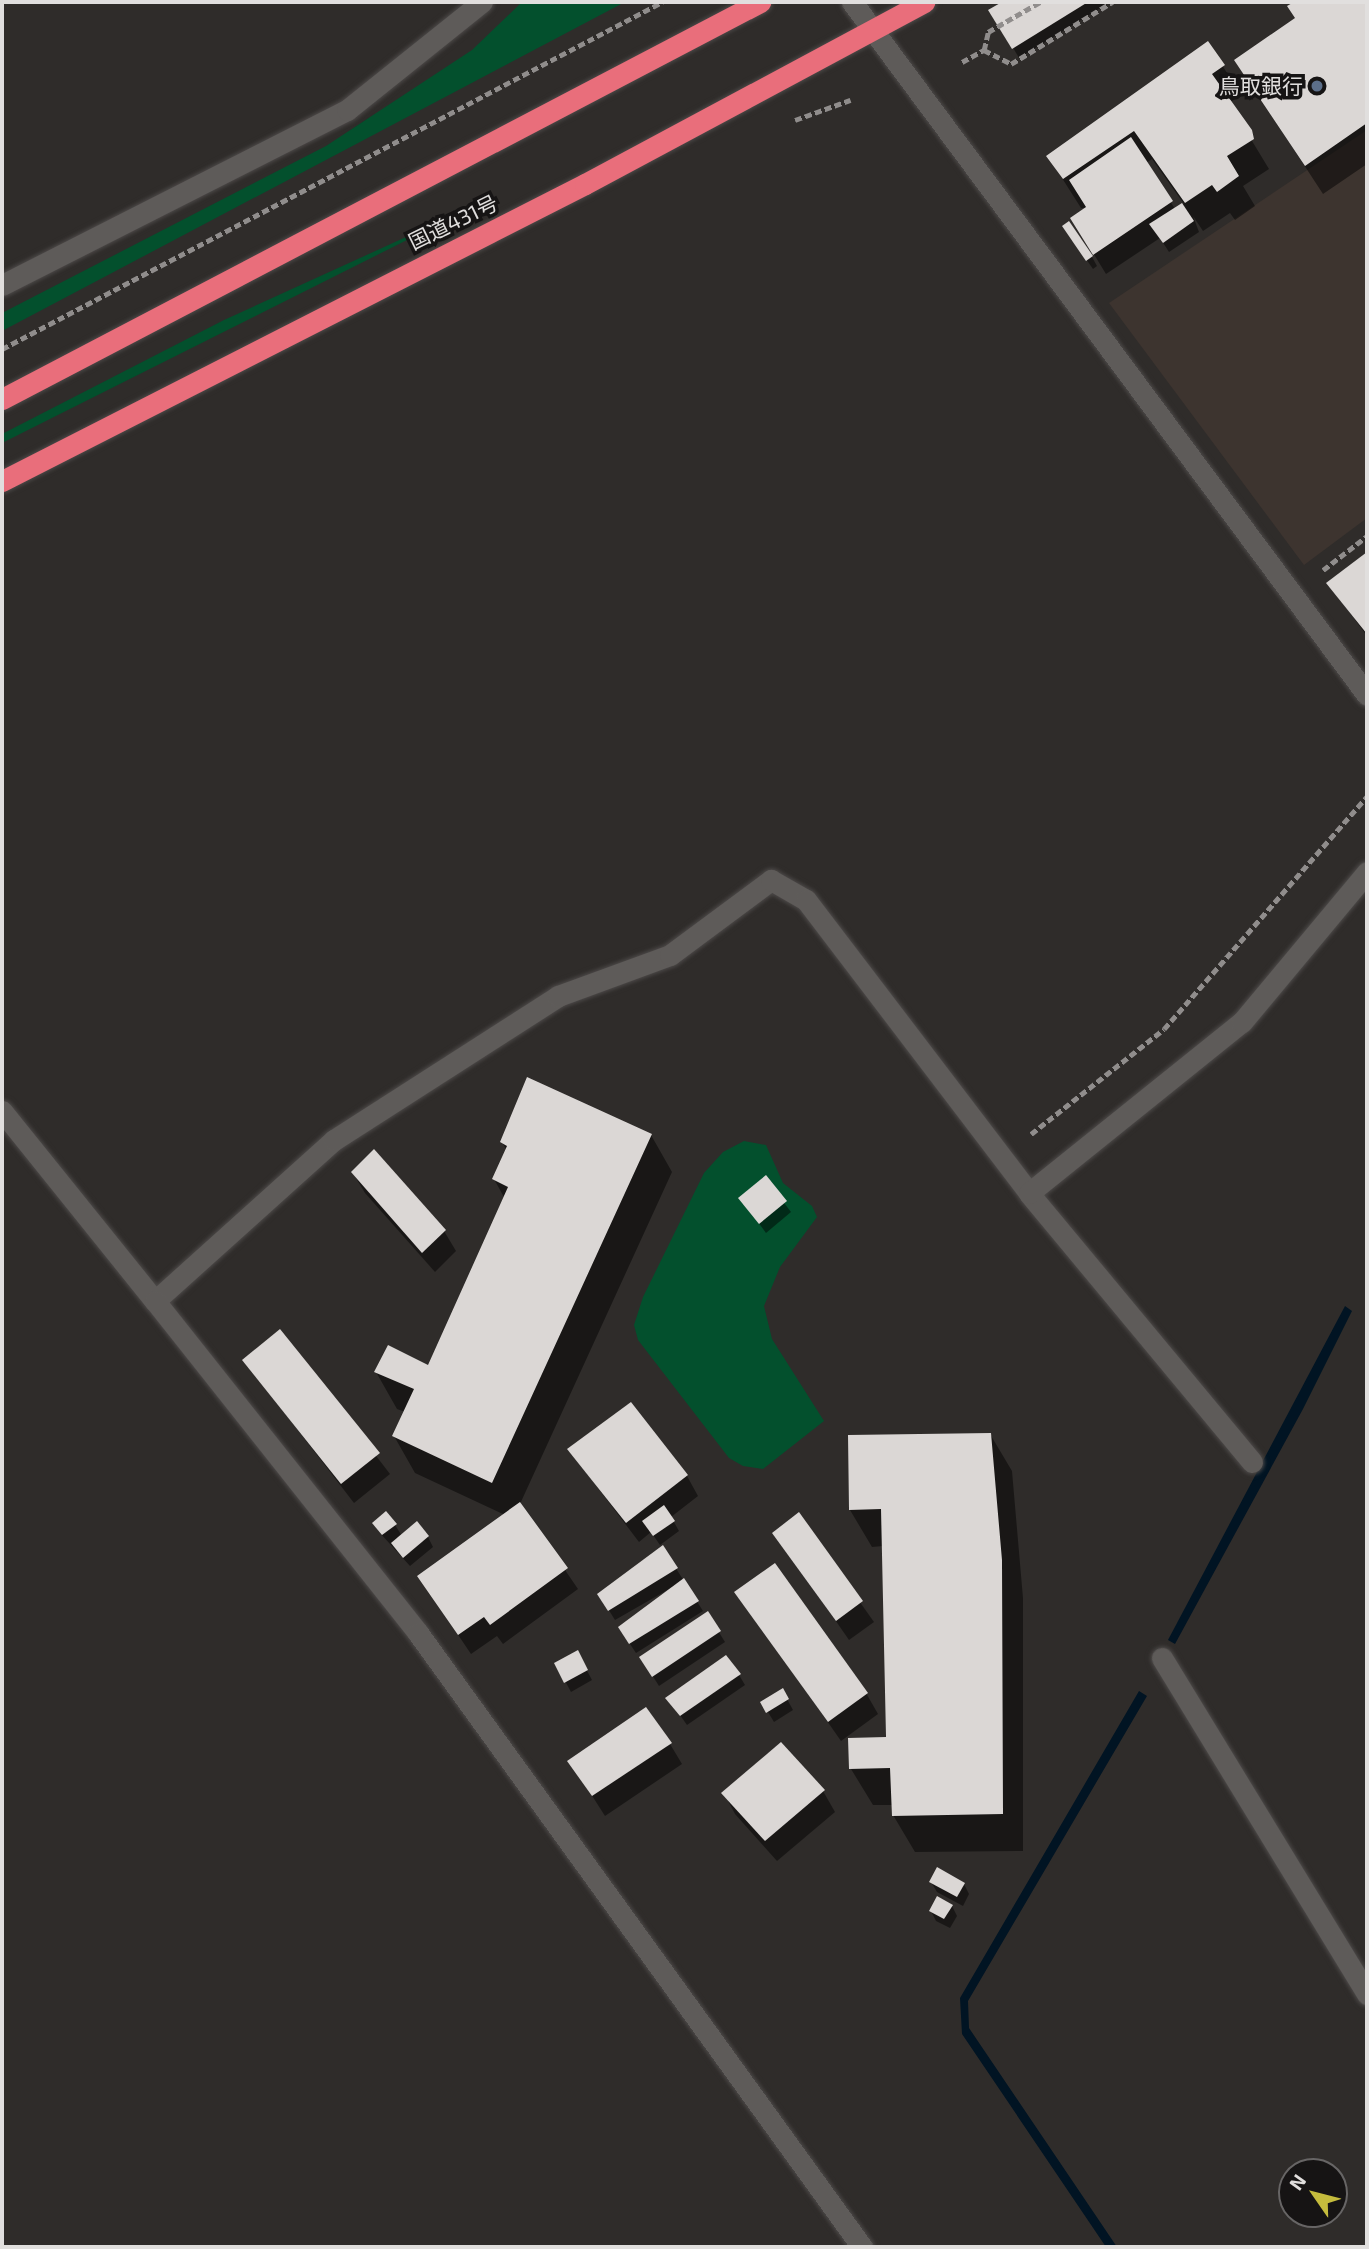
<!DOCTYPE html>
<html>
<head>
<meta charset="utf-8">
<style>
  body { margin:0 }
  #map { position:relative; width:1369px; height:2249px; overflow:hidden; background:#2f2c2a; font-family:"Exo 2","Noto Sans JP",sans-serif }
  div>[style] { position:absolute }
  .built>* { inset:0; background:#3d342f }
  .green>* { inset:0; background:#03502d }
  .water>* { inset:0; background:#011423 }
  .shadow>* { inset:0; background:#0007 }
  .building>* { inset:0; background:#dbd7d5 }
  .path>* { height:4.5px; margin-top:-2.25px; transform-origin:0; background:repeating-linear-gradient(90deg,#908d8c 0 7px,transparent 0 10.5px) }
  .roads { filter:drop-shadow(0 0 2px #4c4948) drop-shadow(0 0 2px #4c4948) }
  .minor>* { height:21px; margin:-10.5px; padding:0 10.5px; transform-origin:10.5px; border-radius:10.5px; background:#5e5b59 }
  .highway>* { height:21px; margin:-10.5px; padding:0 10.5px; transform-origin:10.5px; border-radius:10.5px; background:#e96e7b }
  .dots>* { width:19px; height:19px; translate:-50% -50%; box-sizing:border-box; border:4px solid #161414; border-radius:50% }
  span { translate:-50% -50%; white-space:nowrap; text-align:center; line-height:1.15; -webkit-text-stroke:7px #161414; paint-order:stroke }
  .poi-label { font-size:21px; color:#e1dfde }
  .right { translate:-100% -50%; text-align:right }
  .street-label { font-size:21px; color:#e1dfde }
  .frame { position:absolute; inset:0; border:4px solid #e1dfde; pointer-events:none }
  .north { position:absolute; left:1278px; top:2158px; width:70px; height:70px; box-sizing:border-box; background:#161414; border:2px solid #676565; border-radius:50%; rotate:305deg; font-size:19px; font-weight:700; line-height:28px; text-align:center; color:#e1dfde }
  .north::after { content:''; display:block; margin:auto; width:24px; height:32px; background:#c5bc3d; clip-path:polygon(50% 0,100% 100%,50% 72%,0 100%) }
</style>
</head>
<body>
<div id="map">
  <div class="built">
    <div style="clip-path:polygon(1367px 130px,1367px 518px,1304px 565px,1109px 303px)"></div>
  </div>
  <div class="green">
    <div style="clip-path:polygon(522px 2px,625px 2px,2px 331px,2px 313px,326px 146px,472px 50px)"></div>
    <div style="clip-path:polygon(417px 232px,415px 236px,2px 443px,2px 434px,224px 320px)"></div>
    <div style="clip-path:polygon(744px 1141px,766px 1145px,783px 1183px,812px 1206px,817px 1217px,780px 1267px,764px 1306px,772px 1339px,824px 1421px,763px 1469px,743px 1466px,729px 1458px,638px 1340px,634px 1325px,643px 1297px,704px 1173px,723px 1152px)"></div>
  </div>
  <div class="water">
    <div style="clip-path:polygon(1345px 1306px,1352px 1311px,1303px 1409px,1175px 1644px,1168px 1640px)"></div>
    <div style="clip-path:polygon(1139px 1691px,1147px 1696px,968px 2001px,969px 2028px,1117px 2247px,1106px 2247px,962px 2034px,960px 1998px)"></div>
  </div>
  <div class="shadow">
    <div style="clip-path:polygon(1005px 2px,1110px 2px,1019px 58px,991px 10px)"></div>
    <div style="clip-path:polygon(1297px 2px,1367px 2px,1367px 164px,1323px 194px,1236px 61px,1297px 20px,1290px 7px)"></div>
    <div style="clip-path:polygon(evenodd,1208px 43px,1241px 95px,1229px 103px,1269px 169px,1243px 186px,1255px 206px,1235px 220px,1230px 213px,1203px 231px,1193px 216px,1199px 232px,1169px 252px,1160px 238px,1106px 274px,1084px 238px,1088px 208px,1081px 208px,1048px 156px,1208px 43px,1152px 159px,1184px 204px,1175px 209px,1146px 163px,1152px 159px)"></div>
    <div style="clip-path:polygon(1070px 236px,1092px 257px,1097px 266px,1093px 269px)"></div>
    <div style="clip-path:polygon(1367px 554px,1367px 636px,1328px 583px)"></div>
    <div style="clip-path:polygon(651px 1135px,672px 1172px,520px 1504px,578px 1589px,503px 1644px,497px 1636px,471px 1654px,419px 1577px,505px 1515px,415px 1473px,394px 1436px,405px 1412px,397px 1409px,376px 1372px,429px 1367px,505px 1199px,494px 1179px,507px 1151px,502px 1142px)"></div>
    <div style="clip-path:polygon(353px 1173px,444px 1231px,456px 1251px,435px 1272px,365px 1193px)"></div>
    <div style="clip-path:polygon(765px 1178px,791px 1212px,766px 1233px,741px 1199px)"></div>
    <div style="clip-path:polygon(280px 1331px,390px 1474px,354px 1503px,244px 1360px)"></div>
    <div style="clip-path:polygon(990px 1434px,1012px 1471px,1023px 1598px,1023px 1851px,915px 1852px,893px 1815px,893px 1805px,873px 1805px,851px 1769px,888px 1739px,883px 1546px,872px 1547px,850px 1510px)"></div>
    <div style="clip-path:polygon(569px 1450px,687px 1476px,698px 1496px,671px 1517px,679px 1531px,660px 1545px,651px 1532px,639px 1542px)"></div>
    <div style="clip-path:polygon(798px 1515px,874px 1622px,849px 1640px,775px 1533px)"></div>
    <div style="clip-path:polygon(395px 1525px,402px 1536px,428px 1537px,433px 1547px,410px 1566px,380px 1533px)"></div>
    <div style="clip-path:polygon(663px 1548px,703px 1611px,636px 1653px,626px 1638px,683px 1581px,615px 1620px,605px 1604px)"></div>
    <div style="clip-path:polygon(737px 1592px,866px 1693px,878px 1714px,841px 1741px)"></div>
    <div style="clip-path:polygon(707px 1613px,725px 1642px,659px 1686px,647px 1667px)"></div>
    <div style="clip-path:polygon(577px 1652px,592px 1680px,571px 1692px,556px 1664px)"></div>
    <div style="clip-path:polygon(739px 1675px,745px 1685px,687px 1725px,668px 1698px)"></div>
    <div style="clip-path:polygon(782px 1690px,793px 1710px,774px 1722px,762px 1702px)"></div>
    <div style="clip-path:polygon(670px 1744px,682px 1764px,605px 1816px,570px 1761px)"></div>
    <div style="clip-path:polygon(823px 1791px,835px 1812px,777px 1861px,735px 1814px,724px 1793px)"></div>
    <div style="clip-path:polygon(931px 1882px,964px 1884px,969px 1894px,963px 1906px,937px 1892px)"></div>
    <div style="clip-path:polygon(952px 1906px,957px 1916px,950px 1928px,936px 1921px,931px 1911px)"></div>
  </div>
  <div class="building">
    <div style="clip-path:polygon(1002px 2px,1088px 2px,1012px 49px,988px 10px)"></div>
    <div style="clip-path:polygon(1294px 2px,1367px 2px,1367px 123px,1305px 166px,1234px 60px,1295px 18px,1287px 6px)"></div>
    <div style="clip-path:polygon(1208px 41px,1225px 65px,1212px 74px,1252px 130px,1254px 139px,1227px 156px,1239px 176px,1217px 192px,1212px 185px,1185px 203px,1134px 131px,1063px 179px,1046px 156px)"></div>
    <div style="clip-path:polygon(1131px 137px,1173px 201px,1093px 255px,1070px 218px,1086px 207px,1069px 180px)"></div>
    <div style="clip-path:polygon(1182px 203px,1194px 221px,1163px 243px,1149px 224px)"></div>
    <div style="clip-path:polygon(1069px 221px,1093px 256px,1086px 261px,1062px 226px)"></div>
    <div style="clip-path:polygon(1367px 552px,1367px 634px,1326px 583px)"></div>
    <div style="clip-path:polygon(527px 1077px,652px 1134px,492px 1483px,392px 1436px,414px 1389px,374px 1372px,388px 1345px,428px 1365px,508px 1187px,492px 1179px,507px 1146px,500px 1142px)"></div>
    <div style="clip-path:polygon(374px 1149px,446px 1230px,422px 1253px,351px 1172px)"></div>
    <div style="clip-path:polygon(766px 1175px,787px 1201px,759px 1224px,738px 1198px)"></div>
    <div style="clip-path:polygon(280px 1329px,380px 1453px,341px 1484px,242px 1360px)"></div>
    <div style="clip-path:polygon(631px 1402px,688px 1475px,626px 1523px,567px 1449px)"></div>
    <div style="clip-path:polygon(991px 1433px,1002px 1560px,1003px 1814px,892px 1816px,890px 1768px,849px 1769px,848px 1738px,886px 1737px,881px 1509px,849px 1510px,848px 1435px)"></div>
    <div style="clip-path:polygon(520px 1502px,568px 1568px,490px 1625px,484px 1617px,458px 1635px,417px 1576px)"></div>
    <div style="clip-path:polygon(664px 1505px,675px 1521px,653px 1536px,642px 1521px)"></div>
    <div style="clip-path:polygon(386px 1511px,397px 1524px,382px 1535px,372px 1523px)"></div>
    <div style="clip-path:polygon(799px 1512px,863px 1601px,836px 1621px,772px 1533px)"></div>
    <div style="clip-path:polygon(417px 1521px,429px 1536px,403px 1558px,391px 1543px)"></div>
    <div style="clip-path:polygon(663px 1545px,678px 1568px,608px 1611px,597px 1594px)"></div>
    <div style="clip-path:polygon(775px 1563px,868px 1693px,828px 1722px,734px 1592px)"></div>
    <div style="clip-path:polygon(684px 1578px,699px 1601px,629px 1644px,618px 1627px)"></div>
    <div style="clip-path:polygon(708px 1611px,721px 1631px,652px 1677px,639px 1657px)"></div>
    <div style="clip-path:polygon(578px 1650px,588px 1670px,564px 1683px,554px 1663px)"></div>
    <div style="clip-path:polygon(726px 1655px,741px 1674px,680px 1716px,665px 1698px)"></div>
    <div style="clip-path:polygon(783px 1688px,789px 1699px,766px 1713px,760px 1702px)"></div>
    <div style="clip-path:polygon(646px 1707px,672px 1743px,592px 1796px,567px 1761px)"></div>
    <div style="clip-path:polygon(781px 1742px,825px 1790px,765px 1841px,721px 1793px)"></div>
    <div style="clip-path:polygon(937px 1867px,965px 1883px,957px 1897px,929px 1882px)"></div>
    <div style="clip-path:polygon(937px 1896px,953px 1905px,944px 1919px,929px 1911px)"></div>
  </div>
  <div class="path">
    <div style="left:984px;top:50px;width:18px;rotate:-77deg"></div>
    <div style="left:988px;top:32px;width:60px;rotate:-30deg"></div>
    <div style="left:962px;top:62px;width:25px;rotate:-29deg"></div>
    <div style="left:984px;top:50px;width:30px;rotate:27deg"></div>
    <div style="left:1011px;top:64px;width:119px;rotate:-31.5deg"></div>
    <div style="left:795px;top:120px;width:59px;rotate:-20deg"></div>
    <div style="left:2px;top:349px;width:746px;rotate:-27.73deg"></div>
    <div style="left:1323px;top:570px;width:56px;rotate:-37.7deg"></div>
    <div style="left:1031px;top:1134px;width:169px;rotate:-38.3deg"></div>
    <div style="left:1164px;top:1029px;width:309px;rotate:-48.9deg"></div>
  </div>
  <div class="roads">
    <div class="minor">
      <div style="left:852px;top:2px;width:863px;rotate:53.38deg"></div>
      <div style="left:2px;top:285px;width:387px;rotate:-26.9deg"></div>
      <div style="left:347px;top:110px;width:173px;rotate:-38.7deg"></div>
      <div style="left:2px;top:1111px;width:244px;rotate:51.2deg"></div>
      <div style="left:155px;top:1301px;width:241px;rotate:-42deg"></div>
      <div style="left:334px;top:1140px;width:266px;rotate:-32.7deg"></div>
      <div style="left:558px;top:996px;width:119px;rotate:-20.1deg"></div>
      <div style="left:670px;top:955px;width:126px;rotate:-36.6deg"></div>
      <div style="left:771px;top:880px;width:40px;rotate:29.7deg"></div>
      <div style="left:806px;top:900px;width:368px;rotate:52.7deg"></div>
      <div style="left:155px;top:1301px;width:424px;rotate:51.6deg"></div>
      <div style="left:418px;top:1633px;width:758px;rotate:54.13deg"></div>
      <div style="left:1252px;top:1462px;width:349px;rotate:-129.7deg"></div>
      <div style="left:1029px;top:1193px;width:273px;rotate:-38.8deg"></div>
      <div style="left:1242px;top:1022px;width:195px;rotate:-50.2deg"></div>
      <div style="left:1162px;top:1658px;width:394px;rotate:58.6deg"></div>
    </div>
    <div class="highway">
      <div style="left:2px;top:399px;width:856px;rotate:-27.64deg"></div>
      <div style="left:2px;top:481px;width:654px;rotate:-27deg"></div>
      <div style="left:585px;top:184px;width:385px;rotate:-28.2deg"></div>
    </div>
  </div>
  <div class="dots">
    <div style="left:1317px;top:86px;background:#5c6f8a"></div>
  </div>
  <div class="poi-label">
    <span class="right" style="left:1303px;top:86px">鳥取銀行</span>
  </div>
  <div class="street-label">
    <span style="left:453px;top:222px;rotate:-26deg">国道431号</span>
  </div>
  <div class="frame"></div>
  <div class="north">N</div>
</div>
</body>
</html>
